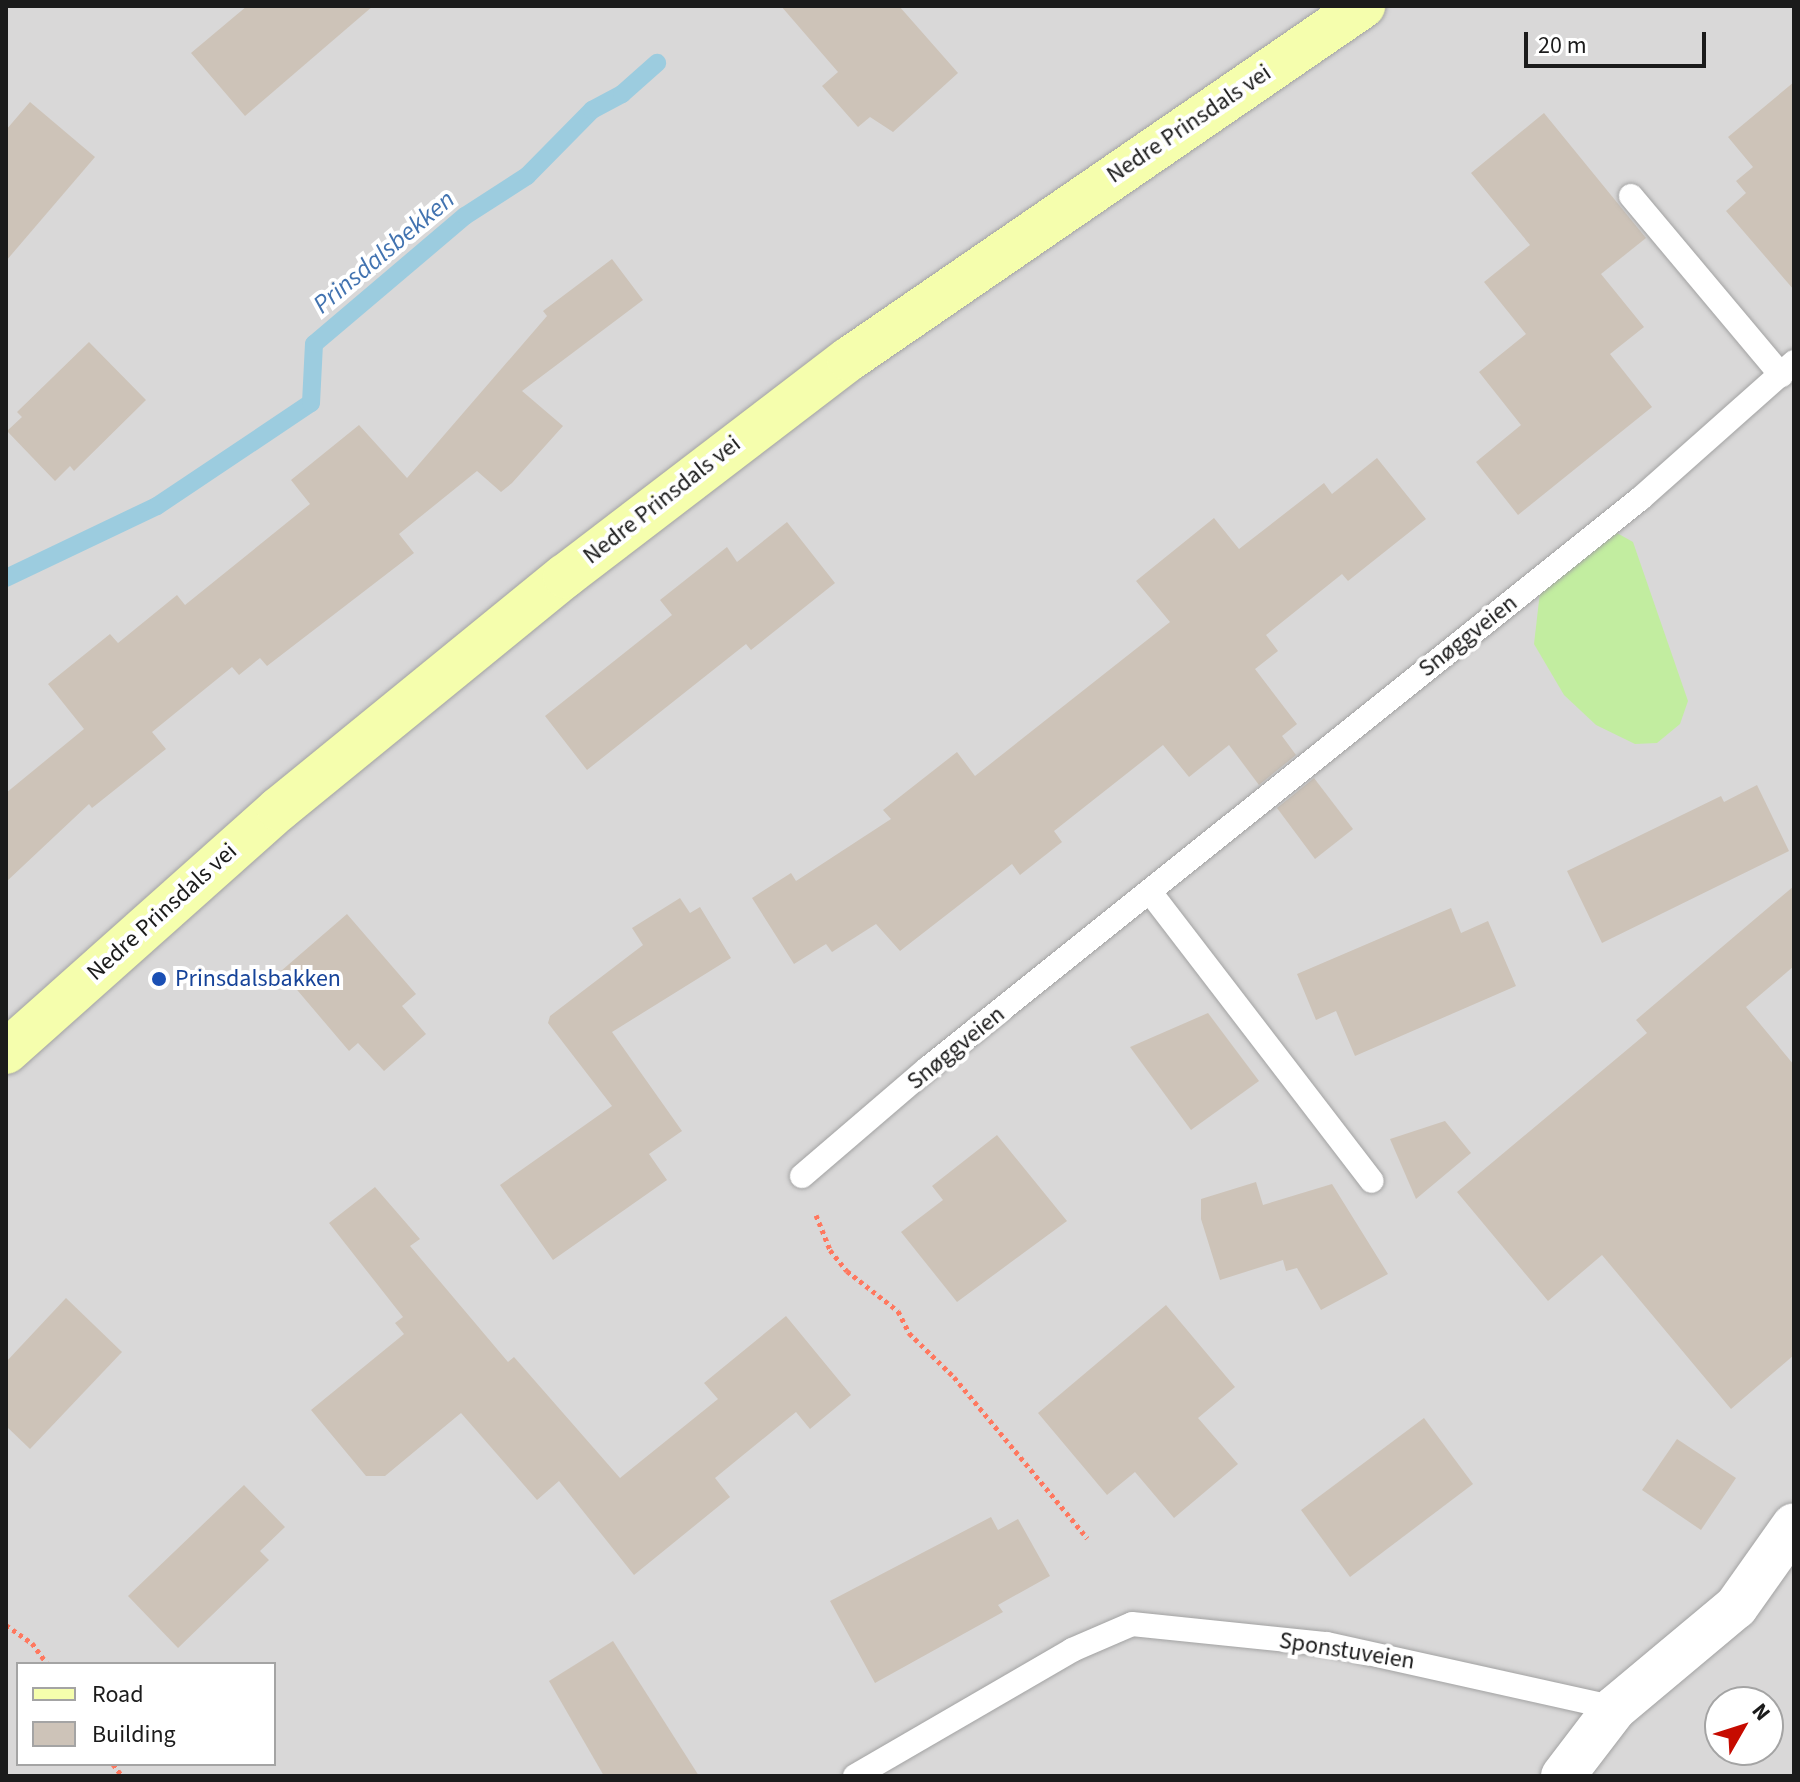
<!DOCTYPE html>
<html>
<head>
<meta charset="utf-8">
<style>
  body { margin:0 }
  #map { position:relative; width:1800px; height:1782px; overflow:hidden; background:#eeeadf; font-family:"Source Sans 3",sans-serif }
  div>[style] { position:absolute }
  .residential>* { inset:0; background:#d9d8d8 }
  .grass>* { inset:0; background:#c2eda0 }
  .stream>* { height:18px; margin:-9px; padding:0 9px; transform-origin:9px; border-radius:9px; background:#9cccdf }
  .building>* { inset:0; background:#cdc3b8 }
  .path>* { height:5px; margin-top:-2.5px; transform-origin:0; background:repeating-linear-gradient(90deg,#ff785f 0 4px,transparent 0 8px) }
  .roads { filter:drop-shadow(0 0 2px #a2a2a2) drop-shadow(0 0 2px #a2a2a2) }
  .lane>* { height:24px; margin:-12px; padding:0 12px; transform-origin:12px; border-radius:12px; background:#fff }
  .street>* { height:44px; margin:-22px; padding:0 22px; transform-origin:22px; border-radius:22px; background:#fff }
  .secondary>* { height:44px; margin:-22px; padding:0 22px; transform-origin:22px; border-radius:22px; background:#f5fead }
  .dots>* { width:22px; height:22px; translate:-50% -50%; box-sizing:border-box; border:4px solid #fff; border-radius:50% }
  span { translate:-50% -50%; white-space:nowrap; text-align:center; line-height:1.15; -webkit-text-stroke:8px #fff; paint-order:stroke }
  .street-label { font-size:24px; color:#1b1b1b }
  .transit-label { font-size:24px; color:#164399 }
  .left { translate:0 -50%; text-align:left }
  .water-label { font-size:26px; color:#4273b0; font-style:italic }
  .frame { position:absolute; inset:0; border:8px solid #1b1b1b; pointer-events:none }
  .legend { position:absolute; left:16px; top:1662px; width:260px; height:104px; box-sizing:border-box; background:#fff; border:2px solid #a4a4a4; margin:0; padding:10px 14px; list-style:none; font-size:24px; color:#1b1b1b }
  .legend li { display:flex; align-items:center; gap:16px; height:40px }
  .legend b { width:40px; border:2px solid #a4a4a4 }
  .north { position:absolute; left:1704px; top:1686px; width:80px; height:80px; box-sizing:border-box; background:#fff; border:2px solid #a4a4a4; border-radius:50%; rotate:51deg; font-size:22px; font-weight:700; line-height:32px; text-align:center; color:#1b1b1b }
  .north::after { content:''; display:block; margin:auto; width:28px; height:36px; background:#c60b00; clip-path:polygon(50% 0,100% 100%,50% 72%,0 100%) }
  .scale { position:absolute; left:1524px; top:32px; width:182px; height:36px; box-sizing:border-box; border:4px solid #1b1b1b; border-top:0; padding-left:10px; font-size:24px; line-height:28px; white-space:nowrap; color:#1b1b1b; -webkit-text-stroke:6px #fff; paint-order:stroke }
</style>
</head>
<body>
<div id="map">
  <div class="residential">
    <div style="clip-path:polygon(evenodd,6px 6px,1794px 6px,1794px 1776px,6px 1776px,6px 6px,18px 1664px,274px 1664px,274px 1764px,18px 1764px,18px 1664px,6px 6px,1720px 1702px,1768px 1702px,1768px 1750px,1720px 1750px,1720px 1702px)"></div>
  </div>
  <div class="grass">
    <div style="clip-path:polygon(1617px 533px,1633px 542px,1688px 701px,1680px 724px,1657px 743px,1635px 744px,1596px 725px,1564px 695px,1534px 644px,1540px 592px)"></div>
  </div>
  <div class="stream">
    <div style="left:6px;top:578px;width:167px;rotate:-25.5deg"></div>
    <div style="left:157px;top:506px;width:185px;rotate:-33.8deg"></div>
    <div style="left:311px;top:403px;width:59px;rotate:-87.1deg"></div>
    <div style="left:314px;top:344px;width:198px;rotate:-40.3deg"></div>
    <div style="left:465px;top:216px;width:74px;rotate:-32.8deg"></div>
    <div style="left:527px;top:176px;width:93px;rotate:-45.4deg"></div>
    <div style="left:592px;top:110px;width:34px;rotate:-28deg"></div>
    <div style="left:622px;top:94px;width:47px;rotate:-41.5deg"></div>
  </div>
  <div class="building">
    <div style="clip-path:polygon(247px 6px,373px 6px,245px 116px,191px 53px)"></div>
    <div style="clip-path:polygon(781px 6px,899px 6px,958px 73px,893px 132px,870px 117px,858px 127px,822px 86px,838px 72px)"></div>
    <div style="clip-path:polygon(1794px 82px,1794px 290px,1726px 211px,1746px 193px,1736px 181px,1753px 167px,1728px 137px)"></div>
    <div style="clip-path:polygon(30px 102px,95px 157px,6px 261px,6px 130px)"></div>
    <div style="clip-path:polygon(1544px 113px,1646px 238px,1601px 274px,1644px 327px,1610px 354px,1652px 407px,1518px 515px,1476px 462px,1521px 425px,1479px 372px,1526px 334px,1484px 282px,1530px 245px,1471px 173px)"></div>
    <div style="clip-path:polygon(612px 259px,643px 300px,522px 391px,563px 426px,512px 483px,501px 492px,477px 471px,399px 534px,414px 553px,267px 666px,260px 658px,239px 675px,232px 667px,152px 732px,166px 749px,92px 808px,89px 804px,6px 882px,6px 793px,84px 729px,48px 684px,110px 634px,118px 643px,177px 595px,185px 605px,310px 504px,291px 480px,359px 425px,407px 478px,547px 316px,543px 311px)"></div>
    <div style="clip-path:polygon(89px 342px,146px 400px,74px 471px,70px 466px,55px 481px,7px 431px,22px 417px,17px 412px)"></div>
    <div style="clip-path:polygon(1377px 458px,1426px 519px,1348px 581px,1342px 574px,1266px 635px,1278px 651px,1255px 669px,1297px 724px,1282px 736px,1296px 755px,1259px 785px,1229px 745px,1189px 777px,1163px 745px,1054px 831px,1062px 842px,1020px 875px,1012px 864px,900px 951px,876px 924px,832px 952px,826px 944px,794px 964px,752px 898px,791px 873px,796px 881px,891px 819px,883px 810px,957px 752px,975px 776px,1170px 622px,1136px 581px,1214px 518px,1239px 549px,1324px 483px,1332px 494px)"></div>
    <div style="clip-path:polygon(787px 522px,835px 583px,751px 650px,746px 644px,587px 770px,545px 716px,672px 615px,660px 600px,727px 547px,737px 562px)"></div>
    <div style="clip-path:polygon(1314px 778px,1353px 829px,1315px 859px,1277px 808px)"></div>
    <div style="clip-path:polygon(1757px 785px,1789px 851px,1602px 943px,1567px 871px,1721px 796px,1724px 802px)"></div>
    <div style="clip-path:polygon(1794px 886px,1794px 966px,1746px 1007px,1794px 1065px,1794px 1355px,1731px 1409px,1602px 1255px,1548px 1301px,1457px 1192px,1647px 1033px,1636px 1020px)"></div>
    <div style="clip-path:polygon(680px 898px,690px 913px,700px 907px,731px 958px,612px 1032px,682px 1131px,649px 1154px,667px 1180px,553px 1260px,500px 1185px,612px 1106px,548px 1023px,550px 1016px,643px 945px,632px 928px)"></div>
    <div style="clip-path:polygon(1451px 908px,1461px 933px,1488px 921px,1516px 986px,1355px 1056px,1336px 1011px,1316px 1020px,1297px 974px)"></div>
    <div style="clip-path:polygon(347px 914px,416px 994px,402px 1006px,426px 1034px,384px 1071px,358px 1043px,349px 1051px,281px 971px)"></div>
    <div style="clip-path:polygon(1208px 1013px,1259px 1081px,1191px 1130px,1130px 1047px)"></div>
    <div style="clip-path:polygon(1445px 1121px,1471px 1153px,1416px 1199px,1390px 1139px)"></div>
    <div style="clip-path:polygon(997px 1135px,1067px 1221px,957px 1302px,901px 1232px,943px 1200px,932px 1186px)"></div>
    <div style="clip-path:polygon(1256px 1182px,1263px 1205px,1332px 1184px,1388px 1274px,1321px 1310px,1297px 1268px,1286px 1271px,1283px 1260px,1220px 1280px,1201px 1219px,1201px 1199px)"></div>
    <div style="clip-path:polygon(375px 1187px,420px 1239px,410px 1246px,508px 1362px,514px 1357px,620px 1478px,718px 1399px,704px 1383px,786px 1316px,851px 1395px,810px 1429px,796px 1412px,715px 1478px,730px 1497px,634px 1575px,559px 1481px,537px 1500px,461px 1413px,385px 1476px,366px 1476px,311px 1410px,404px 1334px,395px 1323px,403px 1317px,329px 1223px)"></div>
    <div style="clip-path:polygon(66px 1298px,122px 1352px,30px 1449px,6px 1426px,6px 1362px)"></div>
    <div style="clip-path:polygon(1166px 1305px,1235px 1387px,1198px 1418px,1238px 1464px,1174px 1518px,1135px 1472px,1107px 1495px,1038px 1413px)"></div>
    <div style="clip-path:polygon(1424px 1418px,1473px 1484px,1350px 1577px,1301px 1510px)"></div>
    <div style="clip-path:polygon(1677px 1439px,1736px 1478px,1701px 1530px,1642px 1490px)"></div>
    <div style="clip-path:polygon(244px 1485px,285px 1527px,260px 1551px,269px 1560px,178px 1648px,128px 1596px)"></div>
    <div style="clip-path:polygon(991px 1517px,998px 1530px,1018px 1519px,1050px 1576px,998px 1605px,1003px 1612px,875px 1683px,830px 1601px)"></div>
    <div style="clip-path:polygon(613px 1641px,699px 1776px,604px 1776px,549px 1681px)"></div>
  </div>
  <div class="path">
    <div style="left:816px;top:1215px;width:38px;rotate:68deg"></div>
    <div style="left:830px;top:1250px;width:27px;rotate:51deg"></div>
    <div style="left:847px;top:1271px;width:65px;rotate:38.1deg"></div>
    <div style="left:898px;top:1311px;width:25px;rotate:63deg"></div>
    <div style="left:909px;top:1333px;width:63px;rotate:44.4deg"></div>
    <div style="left:954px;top:1377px;width:209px;rotate:50.4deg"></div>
    <div style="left:6px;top:1625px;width:32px;rotate:35deg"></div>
    <div style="left:32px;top:1643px;width:26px;rotate:54deg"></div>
    <div style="left:113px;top:1764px;width:15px;rotate:53deg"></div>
  </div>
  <div class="roads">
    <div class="lane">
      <div style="left:1631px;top:196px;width:234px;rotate:50deg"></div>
      <div style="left:1150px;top:892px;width:364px;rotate:52.5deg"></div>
      <div style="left:802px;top:1176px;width:165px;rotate:-40.6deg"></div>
      <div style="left:927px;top:1069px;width:914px;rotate:-38.65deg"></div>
      <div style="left:1641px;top:498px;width:205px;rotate:-41.6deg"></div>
      <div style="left:855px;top:1776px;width:251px;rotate:-30.1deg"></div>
      <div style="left:1072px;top:1650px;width:65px;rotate:-23.4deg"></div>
      <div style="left:1132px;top:1624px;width:196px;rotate:5.9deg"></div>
      <div style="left:1327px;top:1644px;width:295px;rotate:12.5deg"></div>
    </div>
    <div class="street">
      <div style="left:1563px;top:1776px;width:86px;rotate:-52.6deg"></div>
      <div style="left:1615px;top:1708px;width:158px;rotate:-39.9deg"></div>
      <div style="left:1736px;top:1607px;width:100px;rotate:-54.7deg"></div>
    </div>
    <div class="secondary">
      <div style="left:6px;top:1052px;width:365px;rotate:-41.7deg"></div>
      <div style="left:279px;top:809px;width:369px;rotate:-39.2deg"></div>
      <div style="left:565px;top:576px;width:357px;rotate:-37.4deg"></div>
      <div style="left:849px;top:359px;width:624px;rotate:-34.48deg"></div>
    </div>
  </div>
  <div class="dots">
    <div style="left:159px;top:979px;background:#1a4fb4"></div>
  </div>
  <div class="street-label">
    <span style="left:1189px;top:124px;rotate:-34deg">Nedre Prinsdals vei</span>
    <span style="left:662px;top:500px;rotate:-38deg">Nedre Prinsdals vei</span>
    <span style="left:1468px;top:636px;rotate:-38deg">Snøggveien</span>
    <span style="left:162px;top:912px;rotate:-42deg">Nedre Prinsdals vei</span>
    <span style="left:956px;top:1048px;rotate:-39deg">Snøggveien</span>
    <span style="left:1347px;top:1651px;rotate:9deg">Sponstuveien</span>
  </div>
  <div class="transit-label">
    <span class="left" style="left:175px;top:979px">Prinsdalsbakken</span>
  </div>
  <div class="water-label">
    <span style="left:384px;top:252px;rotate:-40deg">Prinsdalsbekken</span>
  </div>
  <div class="frame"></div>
  <ul class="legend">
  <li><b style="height:10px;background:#f5fead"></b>Road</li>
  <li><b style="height:22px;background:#cdc3b8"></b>Building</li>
  </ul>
  <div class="north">N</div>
  <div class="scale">20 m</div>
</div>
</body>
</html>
